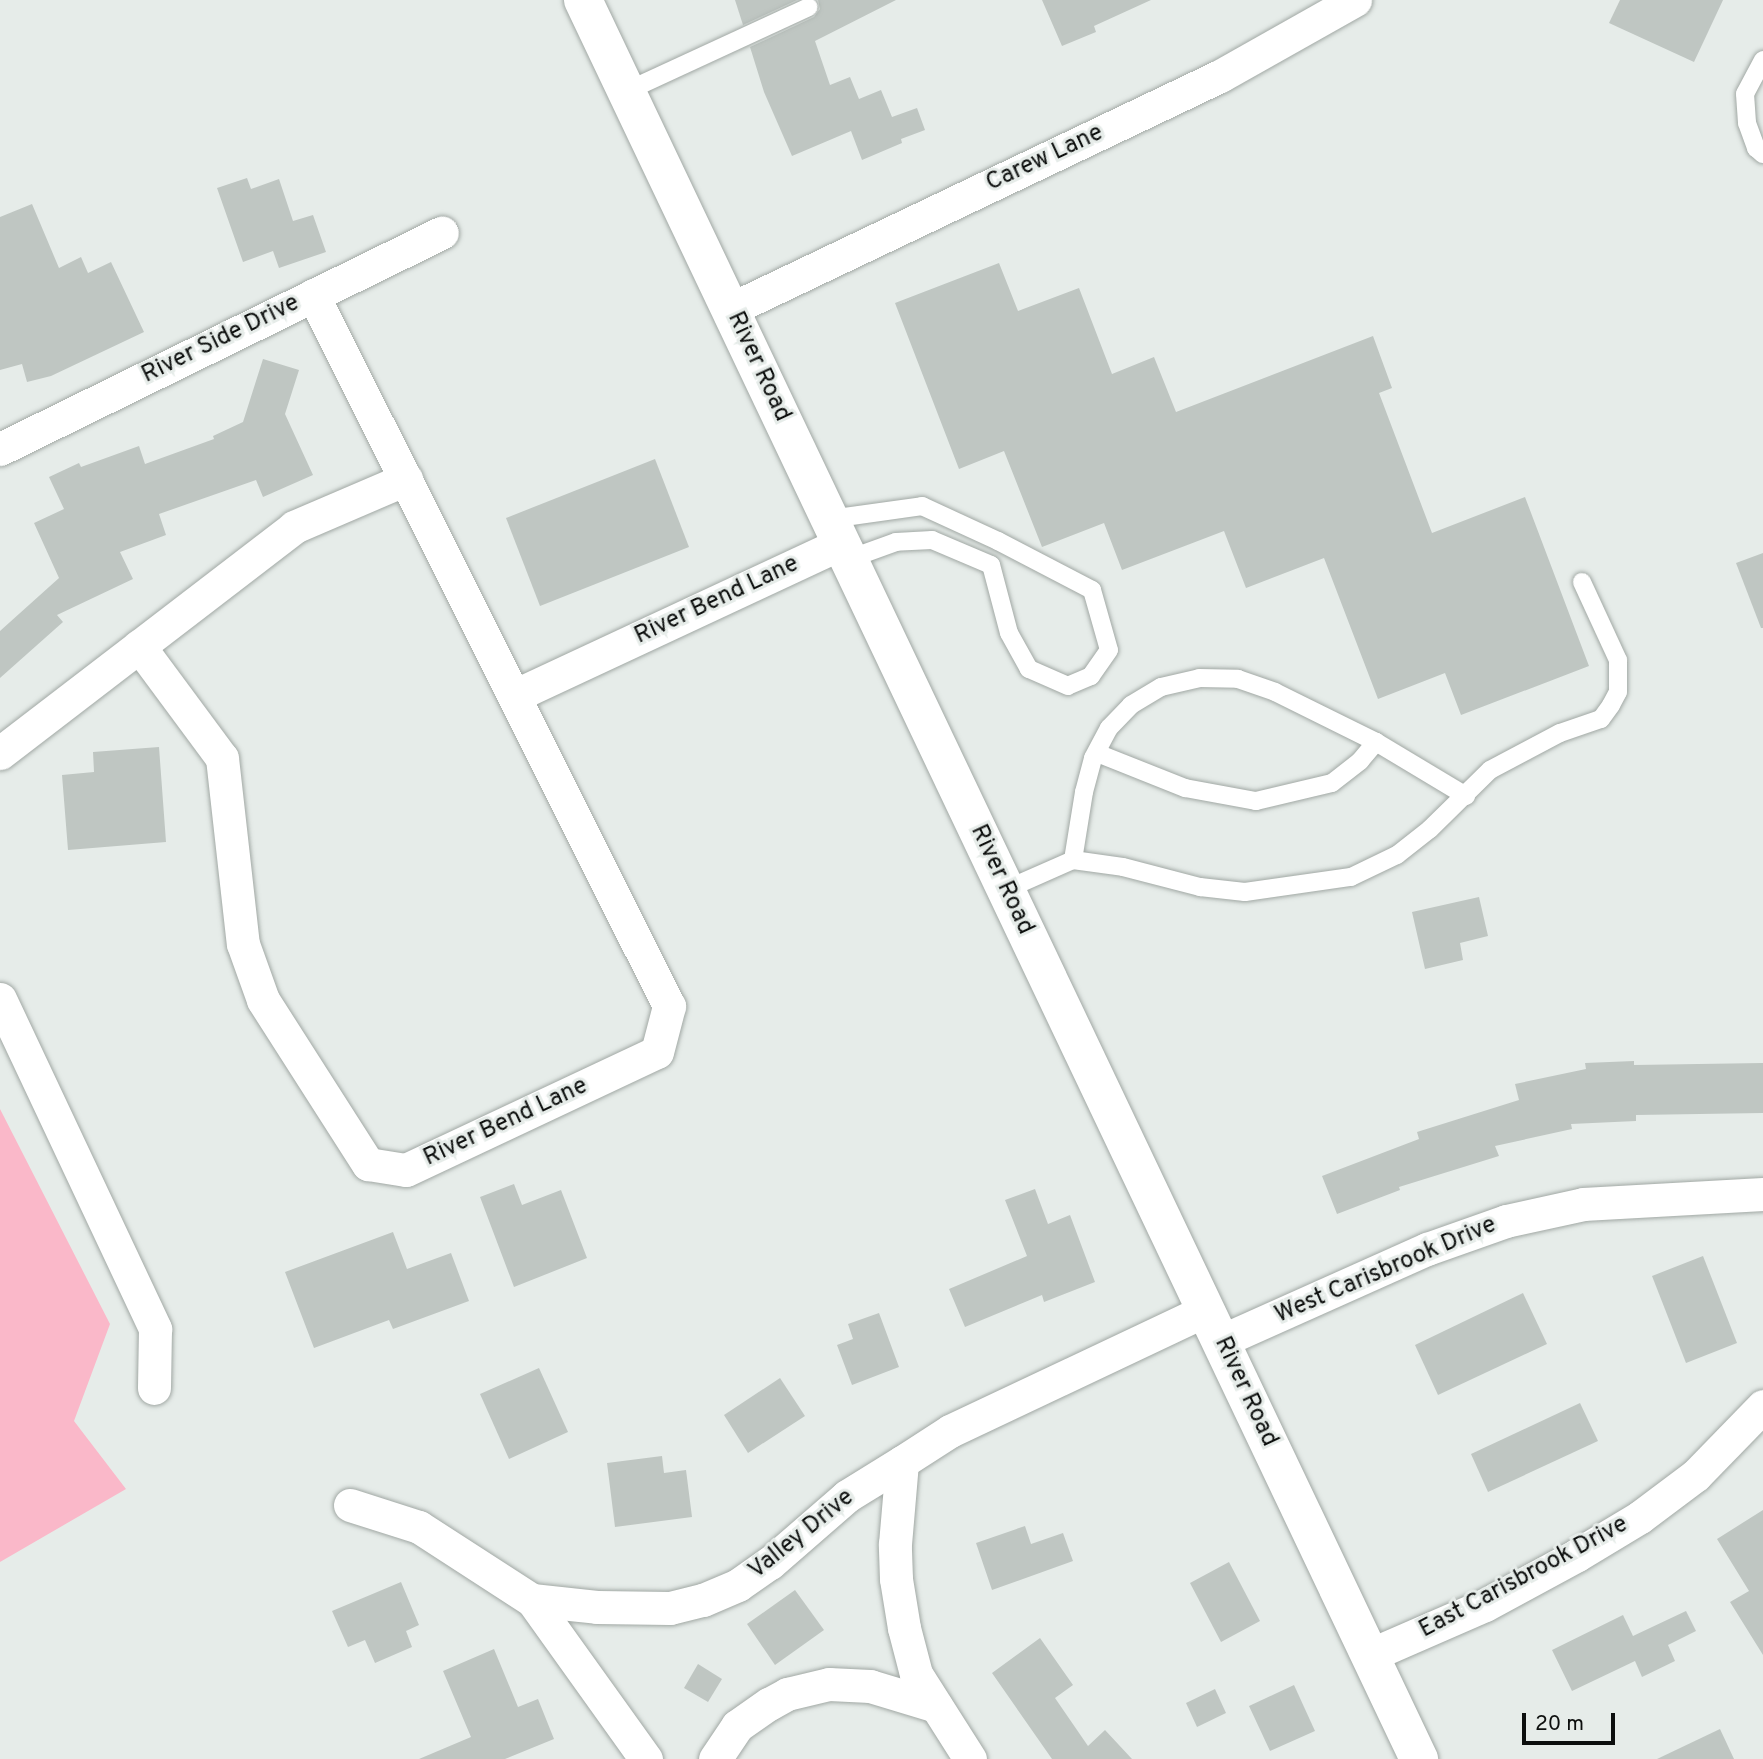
<!DOCTYPE html>
<html>
<head>
<meta charset="utf-8">
<style>
  body { margin:0 }
  #map { position:relative; width:1763px; height:1759px; overflow:hidden; background:#e6ece9; font-family:Overpass,sans-serif }
  div>[style] { position:absolute }
  .green>* { inset:0; background:#fab8c9 }
  .building>* { inset:0; background:#bfc6c2 }
  .roads { filter:drop-shadow(0 0 2px #a1a8a4) drop-shadow(0 0 2px #a1a8a4) }
  .service>* { height:18px; margin:-9px; padding:0 9px; transform-origin:9px; border-radius:9px; background:#fff }
  .minor>* { height:33px; margin:-16.5px; padding:0 16.5px; transform-origin:16.5px; border-radius:16.5px; background:#fff }
  .tertiary>* { height:38px; margin:-19px; padding:0 19px; transform-origin:19px; border-radius:19px; background:#fff }
  span { translate:-50% -50%; white-space:nowrap; text-align:center; line-height:1.15; -webkit-text-stroke:6px #e6ece9; paint-order:stroke }
  .street-label { font-size:24px; color:#0d0f0e }
  .scale { position:absolute; left:1522px; top:1713px; width:93px; height:32px; box-sizing:border-box; border:4px solid #0d0f0e; border-top:0; padding-left:9px; font-size:21px; line-height:24px; white-space:nowrap; color:#0d0f0e; -webkit-text-stroke:5px #e6ece9; paint-order:stroke }
</style>
</head>
<body>
<div id="map">
  <div class="green">
    <div style="clip-path:polygon(0 1109px,110px 1324px,74px 1421px,126px 1489px,0 1562px)"></div>
  </div>
  <div class="building">
    <div style="clip-path:polygon(735px 0,797px 0,743px 25px)"></div>
    <div style="clip-path:polygon(818px 0,896px 0,815px 41px,830px 85px,850px 77px,859px 99px,881px 90px,892px 117px,917px 108px,925px 130px,901px 139px,902px 143px,862px 160px,851px 131px,792px 156px,764px 92px,750px 47px,814px 17px,820px 9px)"></div>
    <div style="clip-path:polygon(1042px 0,1151px 0,1094px 26px,1096px 32px,1062px 46px)"></div>
    <div style="clip-path:polygon(1620px 0,1723px 0,1694px 62px,1609px 23px)"></div>
    <div style="clip-path:polygon(247px 178px,251px 189px,279px 179px,293px 221px,313px 215px,326px 252px,279px 268px,273px 251px,243px 262px,217px 188px)"></div>
    <div style="clip-path:polygon(32px 204px,59px 268px,81px 257px,88px 273px,111px 262px,144px 332px,51px 376px,27px 382px,22px 364px,0 370px,0 217px)"></div>
    <div style="clip-path:polygon(999px 263px,1018px 311px,1079px 288px,1112px 374px,1154px 357px,1176px 412px,1373px 336px,1392px 388px,1379px 393px,1432px 533px,1525px 497px,1589px 666px,1461px 715px,1445px 673px,1378px 699px,1324px 558px,1246px 588px,1224px 531px,1122px 570px,1104px 523px,1042px 547px,1004px 451px,959px 469px,895px 303px)"></div>
    <div style="clip-path:polygon(263px 359px,299px 370px,285px 414px,313px 475px,263px 497px,256px 480px,159px 514px,166px 535px,120px 552px,133px 579px,57px 615px,63px 622px,0 678px,0 631px,59px 578px,34px 523px,64px 509px,49px 477px,79px 463px,81px 467px,139px 446px,145px 464px,214px 439px,213px 436px,243px 422px)"></div>
    <div style="clip-path:polygon(655px 459px,689px 547px,540px 606px,506px 518px)"></div>
    <div style="clip-path:polygon(1763px 553px,1763px 628px,1761px 628px,1736px 563px)"></div>
    <div style="clip-path:polygon(159px 747px,166px 842px,68px 850px,62px 775px,94px 772px,93px 752px)"></div>
    <div style="clip-path:polygon(1479px 897px,1488px 936px,1460px 943px,1463px 960px,1425px 969px,1412px 912px)"></div>
    <div style="clip-path:polygon(1634px 1061px,1634px 1065px,1763px 1063px,1763px 1113px,1636px 1115px,1636px 1121px,1571px 1124px,1572px 1129px,1495px 1146px,1499px 1156px,1399px 1187px,1400px 1190px,1337px 1214px,1322px 1176px,1419px 1139px,1417px 1132px,1519px 1100px,1515px 1084px,1586px 1069px,1585px 1063px)"></div>
    <div style="clip-path:polygon(514px 1184px,522px 1205px,561px 1190px,587px 1258px,514px 1287px,480px 1197px)"></div>
    <div style="clip-path:polygon(1035px 1189px,1048px 1224px,1070px 1215px,1095px 1282px,1044px 1302px,1042px 1295px,965px 1327px,949px 1289px,1027px 1256px,1005px 1200px)"></div>
    <div style="clip-path:polygon(393px 1232px,407px 1269px,451px 1253px,469px 1301px,393px 1329px,389px 1320px,314px 1348px,285px 1272px)"></div>
    <div style="clip-path:polygon(1703px 1256px,1737px 1343px,1686px 1363px,1652px 1276px)"></div>
    <div style="clip-path:polygon(1523px 1293px,1547px 1344px,1438px 1395px,1415px 1345px)"></div>
    <div style="clip-path:polygon(879px 1313px,899px 1367px,852px 1385px,837px 1345px,853px 1339px,848px 1324px)"></div>
    <div style="clip-path:polygon(539px 1368px,568px 1432px,509px 1459px,480px 1394px)"></div>
    <div style="clip-path:polygon(780px 1378px,805px 1416px,748px 1453px,724px 1415px)"></div>
    <div style="clip-path:polygon(1580px 1403px,1598px 1441px,1488px 1492px,1471px 1454px)"></div>
    <div style="clip-path:polygon(662px 1456px,664px 1473px,686px 1470px,692px 1517px,615px 1527px,607px 1463px)"></div>
    <div style="clip-path:polygon(1763px 1510px,1763px 1655px,1730px 1602px,1749px 1591px,1717px 1539px)"></div>
    <div style="clip-path:polygon(1025px 1526px,1031px 1544px,1063px 1533px,1073px 1561px,992px 1590px,976px 1543px)"></div>
    <div style="clip-path:polygon(1229px 1562px,1260px 1621px,1221px 1642px,1190px 1583px)"></div>
    <div style="clip-path:polygon(401px 1582px,419px 1625px,406px 1631px,412px 1647px,375px 1663px,365px 1640px,348px 1647px,332px 1611px)"></div>
    <div style="clip-path:polygon(795px 1590px,824px 1630px,775px 1665px,747px 1624px)"></div>
    <div style="clip-path:polygon(1686px 1611px,1696px 1631px,1668px 1645px,1675px 1661px,1642px 1677px,1635px 1661px,1572px 1691px,1552px 1650px,1623px 1615px,1633px 1636px)"></div>
    <div style="clip-path:polygon(1040px 1638px,1073px 1685px,1055px 1698px,1088px 1746px,1105px 1730px,1132px 1759px,1052px 1759px,992px 1673px)"></div>
    <div style="clip-path:polygon(494px 1649px,518px 1707px,538px 1699px,554px 1739px,505px 1759px,419px 1759px,471px 1737px,443px 1671px)"></div>
    <div style="clip-path:polygon(698px 1664px,722px 1679px,708px 1702px,684px 1688px)"></div>
    <div style="clip-path:polygon(1294px 1685px,1315px 1731px,1270px 1751px,1249px 1706px)"></div>
    <div style="clip-path:polygon(1215px 1689px,1226px 1713px,1197px 1727px,1186px 1703px)"></div>
    <div style="clip-path:polygon(1720px 1729px,1734px 1759px,1657px 1759px)"></div>
  </div>
  <div class="roads">
    <div class="service">
      <div style="left:1763px;top:60px;width:38px;rotate:118deg"></div>
      <div style="left:1745px;top:94px;width:29px;rotate:86deg"></div>
      <div style="left:1747px;top:123px;width:27px;rotate:70deg"></div>
      <div style="left:1756px;top:148px;width:9px;rotate:41deg"></div>
      <div style="left:627px;top:91px;width:200px;rotate:-24.8deg"></div>
      <div style="left:830px;top:519px;width:93px;rotate:-8deg"></div>
      <div style="left:922px;top:506px;width:84px;rotate:24.7deg"></div>
      <div style="left:998px;top:541px;width:106px;rotate:27.5deg"></div>
      <div style="left:1092px;top:590px;width:62px;rotate:74.2deg"></div>
      <div style="left:1109px;top:650px;width:32px;rotate:125deg"></div>
      <div style="left:1091px;top:676px;width:25px;rotate:157deg"></div>
      <div style="left:1068px;top:686px;width:43px;rotate:-156.4deg"></div>
      <div style="left:1029px;top:669px;width:41px;rotate:-119.1deg"></div>
      <div style="left:1009px;top:633px;width:70px;rotate:-104.8deg"></div>
      <div style="left:991px;top:565px;width:64px;rotate:-157deg"></div>
      <div style="left:932px;top:540px;width:36px;rotate:177deg"></div>
      <div style="left:896px;top:542px;width:50px;rotate:160.1deg"></div>
      <div style="left:1097px;top:753px;width:95px;rotate:21.7deg"></div>
      <div style="left:1185px;top:788px;width:72px;rotate:10.4deg"></div>
      <div style="left:1256px;top:801px;width:78px;rotate:-13.3deg"></div>
      <div style="left:1332px;top:783px;width:36px;rotate:-38deg"></div>
      <div style="left:1360px;top:761px;width:25px;rotate:-50deg"></div>
      <div style="left:1073px;top:860px;width:69px;rotate:-80.8deg"></div>
      <div style="left:1084px;top:792px;width:35px;rotate:-75deg"></div>
      <div style="left:1093px;top:758px;width:34px;rotate:-62deg"></div>
      <div style="left:1109px;top:728px;width:32px;rotate:-46deg"></div>
      <div style="left:1131px;top:705px;width:35px;rotate:-31deg"></div>
      <div style="left:1161px;top:687px;width:39px;rotate:-13deg"></div>
      <div style="left:1199px;top:678px;width:39px;rotate:1deg"></div>
      <div style="left:1238px;top:679px;width:39px;rotate:19deg"></div>
      <div style="left:1275px;top:692px;width:113px;rotate:26.3deg"></div>
      <div style="left:1376px;top:742px;width:105px;rotate:31deg"></div>
      <div style="left:1005px;top:890px;width:74px;rotate:-23.8deg"></div>
      <div style="left:1073px;top:860px;width:50px;rotate:8deg"></div>
      <div style="left:1123px;top:867px;width:80px;rotate:14.6deg"></div>
      <div style="left:1200px;top:887px;width:45px;rotate:6.3deg"></div>
      <div style="left:1245px;top:892px;width:107px;rotate:-8.1deg"></div>
      <div style="left:1351px;top:877px;width:51px;rotate:-25.6deg"></div>
      <div style="left:1397px;top:855px;width:42px;rotate:-38.2deg"></div>
      <div style="left:1430px;top:829px;width:84px;rotate:-44.5deg"></div>
      <div style="left:1490px;top:770px;width:79px;rotate:-27.9deg"></div>
      <div style="left:1560px;top:733px;width:43px;rotate:-18.9deg"></div>
      <div style="left:1601px;top:719px;width:17px;rotate:-54deg"></div>
      <div style="left:1611px;top:705px;width:15px;rotate:-62deg"></div>
      <div style="left:1618px;top:692px;width:32px;rotate:-90deg"></div>
      <div style="left:1618px;top:660px;width:86px;rotate:-114.8deg"></div>
    </div>
    <div class="minor">
      <div style="left:731px;top:309px;width:542px;rotate:-25.48deg"></div>
      <div style="left:1220px;top:76px;width:155px;rotate:-29.4deg"></div>
      <div style="left:0;top:449px;width:492px;rotate:-26.1deg"></div>
      <div style="left:139px;top:646px;width:139px;rotate:53.5deg"></div>
      <div style="left:222px;top:758px;width:187px;rotate:83.6deg"></div>
      <div style="left:243px;top:944px;width:59px;rotate:70.3deg"></div>
      <div style="left:263px;top:1000px;width:195px;rotate:57.4deg"></div>
      <div style="left:368px;top:1164px;width:38px;rotate:9deg"></div>
      <div style="left:406px;top:1170px;width:277px;rotate:-25.2deg"></div>
      <div style="left:657px;top:1052px;width:48px;rotate:-75.4deg"></div>
      <div style="left:669px;top:1006px;width:795px;rotate:-116.6deg"></div>
      <div style="left:516px;top:695px;width:360px;rotate:-25deg"></div>
      <div style="left:0;top:753px;width:371px;rotate:-37.5deg"></div>
      <div style="left:294px;top:527px;width:122px;rotate:-23.2deg"></div>
      <div style="left:0;top:999px;width:365px;rotate:64.8deg"></div>
      <div style="left:155px;top:1329px;width:59px;rotate:91deg"></div>
      <div style="left:1221px;top:1341px;width:226px;rotate:-24.1deg"></div>
      <div style="left:1427px;top:1249px;width:84px;rotate:-19.5deg"></div>
      <div style="left:1506px;top:1221px;width:79px;rotate:-12.4deg"></div>
      <div style="left:1583px;top:1204px;width:180px;rotate:-3.2deg"></div>
      <div style="left:350px;top:1505px;width:72px;rotate:17.7deg"></div>
      <div style="left:419px;top:1527px;width:135px;rotate:32.9deg"></div>
      <div style="left:532px;top:1600px;width:196px;rotate:54.4deg"></div>
      <div style="left:532px;top:1600px;width:65px;rotate:6.1deg"></div>
      <div style="left:597px;top:1607px;width:73px;rotate:0.8deg"></div>
      <div style="left:670px;top:1608px;width:34px;rotate:-14deg"></div>
      <div style="left:703px;top:1600px;width:38px;rotate:-23deg"></div>
      <div style="left:738px;top:1585px;width:39px;rotate:-35deg"></div>
      <div style="left:770px;top:1563px;width:102px;rotate:-41deg"></div>
      <div style="left:847px;top:1496px;width:65px;rotate:-31.7deg"></div>
      <div style="left:1370px;top:1655px;width:125px;rotate:-23.5deg"></div>
      <div style="left:1485px;top:1605px;width:105px;rotate:-28.5deg"></div>
      <div style="left:1577px;top:1555px;width:74px;rotate:-31.1deg"></div>
      <div style="left:1640px;top:1517px;width:70px;rotate:-36.9deg"></div>
      <div style="left:1696px;top:1475px;width:96px;rotate:-45.8deg"></div>
      <div style="left:715px;top:1759px;width:40px;rotate:-56deg"></div>
      <div style="left:737px;top:1726px;width:39px;rotate:-35deg"></div>
      <div style="left:769px;top:1704px;width:21px;rotate:-29deg"></div>
      <div style="left:787px;top:1694px;width:43px;rotate:-13.4deg"></div>
      <div style="left:829px;top:1684px;width:41px;rotate:2.8deg"></div>
      <div style="left:870px;top:1686px;width:69px;rotate:16.9deg"></div>
      <div style="left:970px;top:1759px;width:101px;rotate:-122.4deg"></div>
      <div style="left:916px;top:1674px;width:48px;rotate:-104.6deg"></div>
      <div style="left:904px;top:1628px;width:50px;rotate:-99.3deg"></div>
      <div style="left:896px;top:1579px;width:35px;rotate:-92deg"></div>
      <div style="left:895px;top:1544px;width:82px;rotate:-85.1deg"></div>
      <div style="left:902px;top:1462px;width:57px;rotate:-32.9deg"></div>
      <div style="left:950px;top:1431px;width:283px;rotate:-25.3deg"></div>
    </div>
    <div class="tertiary">
      <div style="left:583px;top:0;width:1948px;rotate:64.58deg"></div>
    </div>
  </div>
  <div class="street-label">
    <span style="left:1045px;top:159px;rotate:-25deg">Carew Lane</span>
    <span style="left:221px;top:340px;rotate:-26deg">River Side Drive</span>
    <span style="left:758px;top:367px;rotate:65deg">River Road</span>
    <span style="left:717px;top:601px;rotate:-25deg">River Bend Lane</span>
    <span style="left:1001px;top:880px;rotate:65deg">River Road</span>
    <span style="left:506px;top:1123px;rotate:-25deg">River Bend Lane</span>
    <span style="left:1386px;top:1271px;rotate:-23deg">West Carisbrook Drive</span>
    <span style="left:1245px;top:1392px;rotate:65deg">River Road</span>
    <span style="left:802px;top:1535px;rotate:-39deg">Valley Drive</span>
    <span style="left:1524px;top:1578px;rotate:-28deg">East Carisbrook Drive</span>
  </div>
  <div class="scale">20 m</div>
</div>
</body>
</html>
